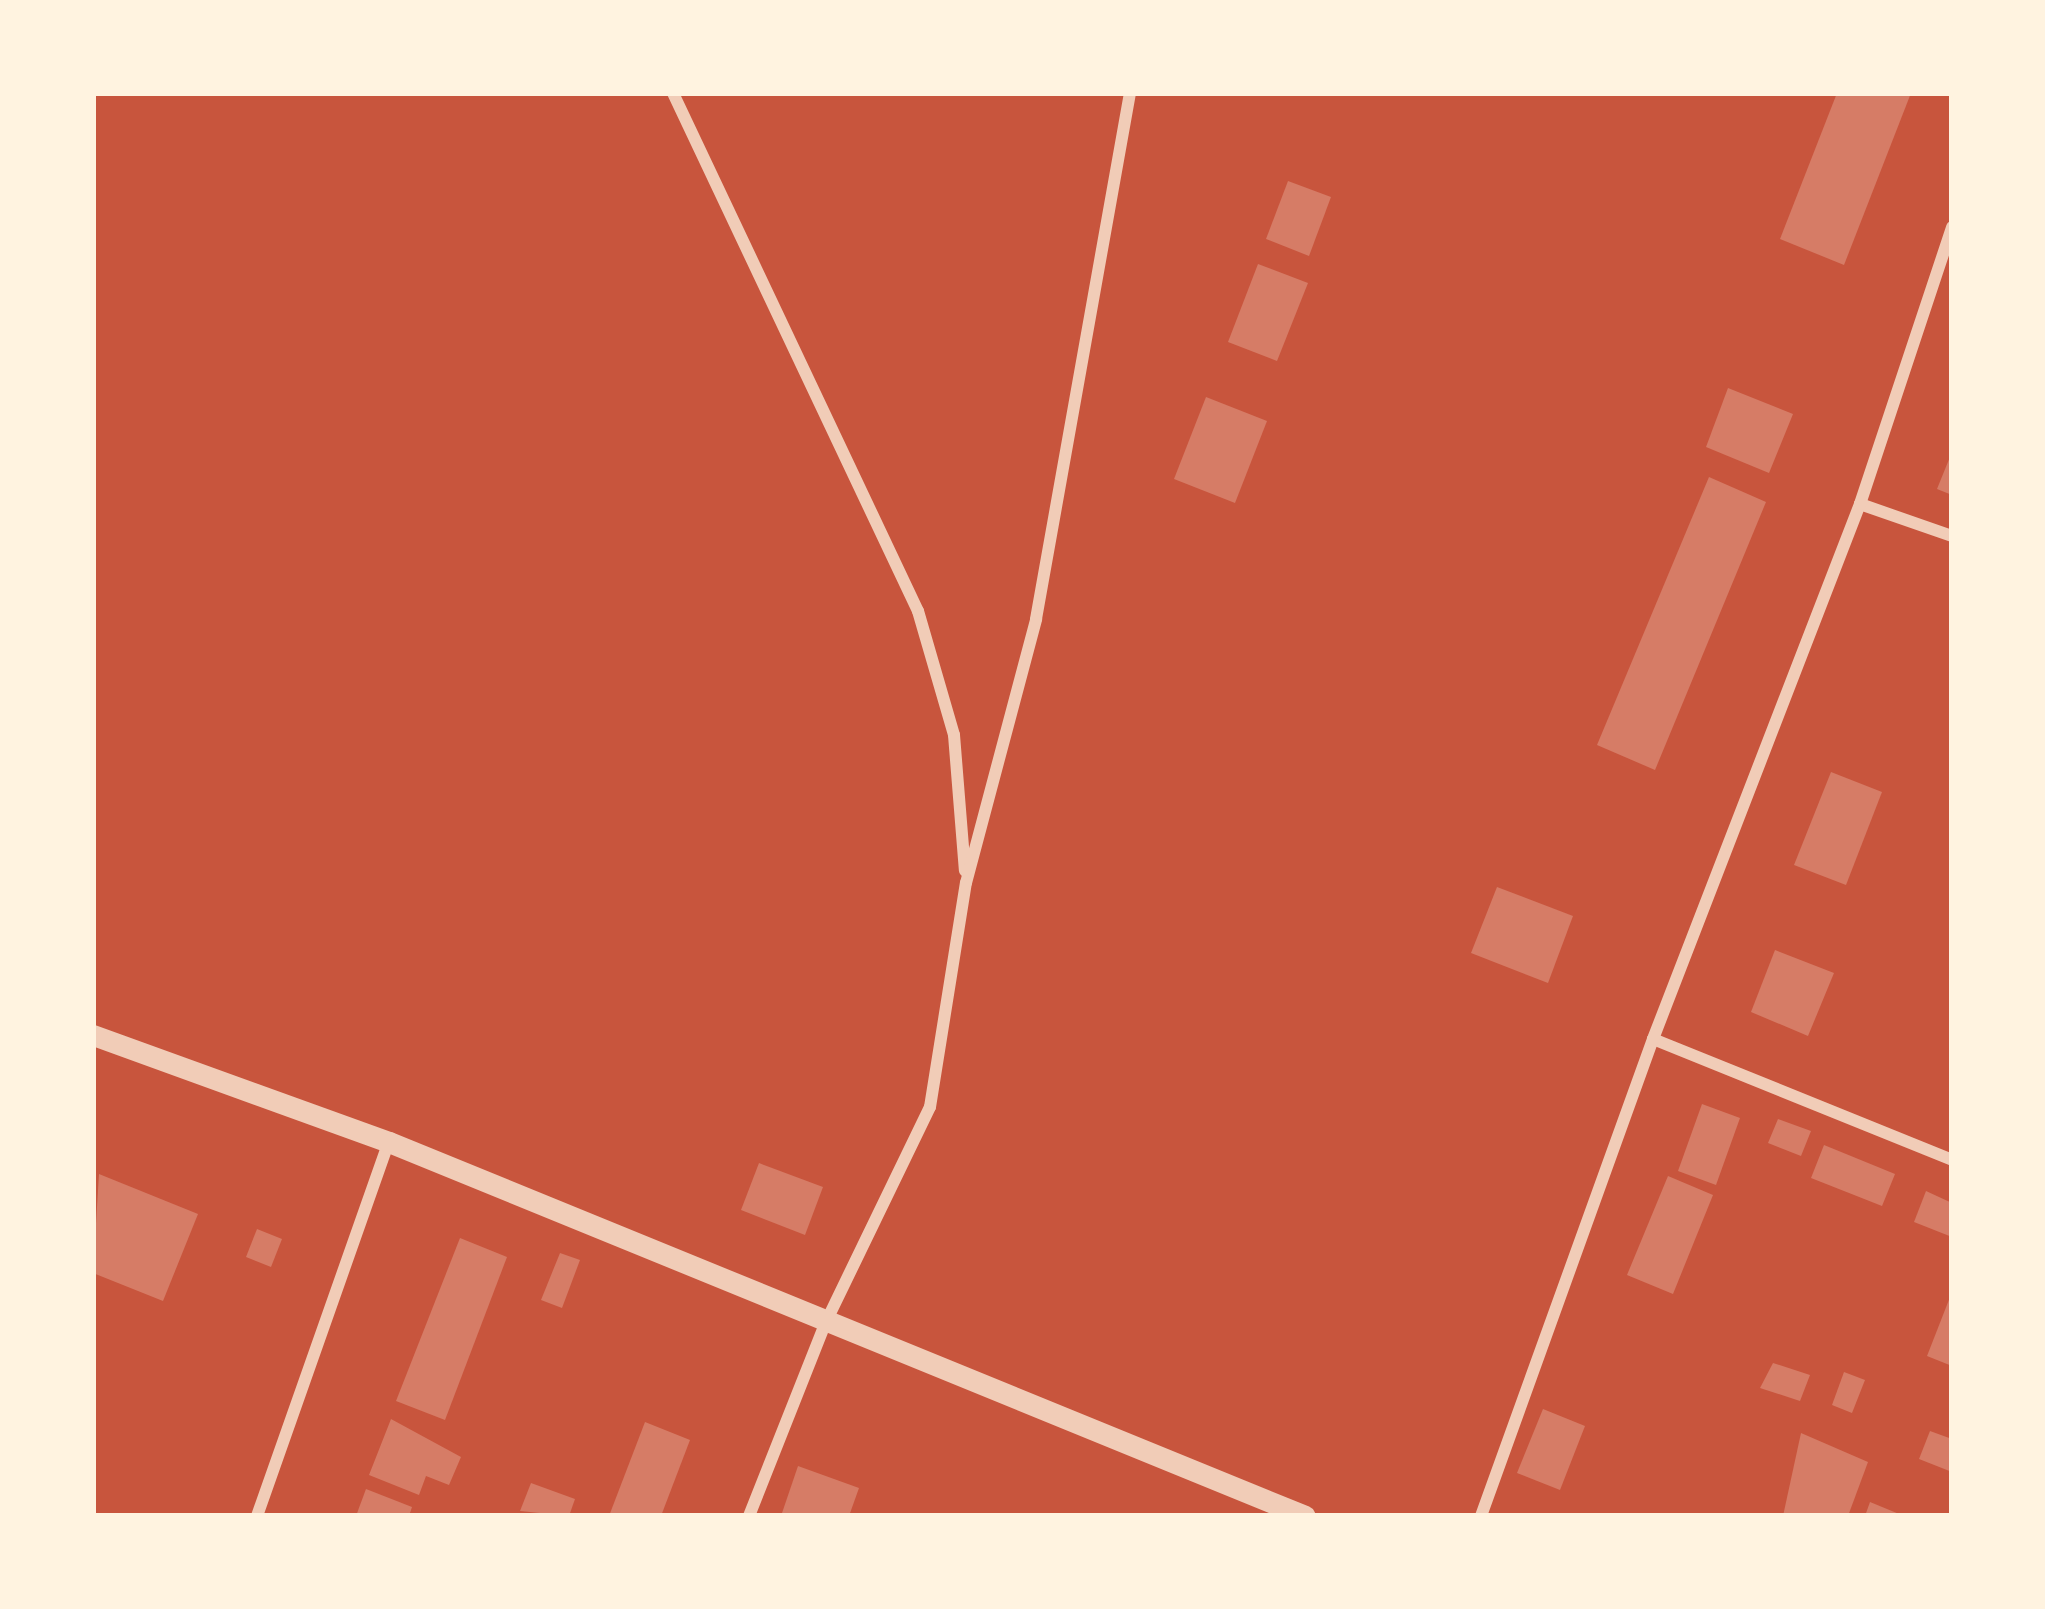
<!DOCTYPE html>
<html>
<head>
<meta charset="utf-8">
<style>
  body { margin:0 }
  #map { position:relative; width:2045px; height:1609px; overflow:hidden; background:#c8553d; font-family:"Sofia Sans Condensed",sans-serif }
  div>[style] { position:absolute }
  .building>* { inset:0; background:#d67c66 }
  .minor>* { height:12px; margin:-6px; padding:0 6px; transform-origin:6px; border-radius:6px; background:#f1ccb7 }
  .tertiary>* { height:21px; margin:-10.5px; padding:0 10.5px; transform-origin:10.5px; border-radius:10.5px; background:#f1ccb7 }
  span { translate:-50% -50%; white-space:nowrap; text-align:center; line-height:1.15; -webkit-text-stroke:9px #fff3e0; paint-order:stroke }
  .frame { position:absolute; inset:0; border:96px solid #fff3e0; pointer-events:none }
</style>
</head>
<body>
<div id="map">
  <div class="building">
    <div style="clip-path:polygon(1837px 93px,1911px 93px,1844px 265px,1780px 239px)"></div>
    <div style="clip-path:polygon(1288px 181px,1331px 197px,1309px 256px,1266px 239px)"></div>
    <div style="clip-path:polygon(1258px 264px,1308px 283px,1277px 361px,1228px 342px)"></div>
    <div style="clip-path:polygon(1728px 388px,1793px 414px,1769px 473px,1706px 447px)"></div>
    <div style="clip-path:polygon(1206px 397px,1267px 421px,1235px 503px,1174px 479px)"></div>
    <div style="clip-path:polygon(1952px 452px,1952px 495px,1937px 489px)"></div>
    <div style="clip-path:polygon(1709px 477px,1766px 502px,1655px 770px,1597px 745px)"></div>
    <div style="clip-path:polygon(1831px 772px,1882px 792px,1846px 885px,1794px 865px)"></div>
    <div style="clip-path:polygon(1497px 887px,1573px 916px,1548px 983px,1471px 953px)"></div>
    <div style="clip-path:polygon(1775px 950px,1834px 973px,1808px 1036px,1751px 1012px)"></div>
    <div style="clip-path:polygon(1702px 1104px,1740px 1118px,1716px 1185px,1678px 1171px)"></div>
    <div style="clip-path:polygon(1778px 1119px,1811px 1131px,1801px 1156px,1768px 1143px)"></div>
    <div style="clip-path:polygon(1824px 1145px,1895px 1174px,1882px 1206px,1811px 1178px)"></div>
    <div style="clip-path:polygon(759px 1163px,823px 1187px,805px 1235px,741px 1210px)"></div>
    <div style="clip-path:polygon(99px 1174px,198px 1214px,163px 1301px,93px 1273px)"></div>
    <div style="clip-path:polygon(1668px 1176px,1713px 1195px,1673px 1294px,1627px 1275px)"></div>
    <div style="clip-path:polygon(1926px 1191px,1952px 1203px,1952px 1237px,1914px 1222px)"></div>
    <div style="clip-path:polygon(257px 1229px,282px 1239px,271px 1267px,246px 1257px)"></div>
    <div style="clip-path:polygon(460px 1238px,507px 1257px,445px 1420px,396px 1401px)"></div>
    <div style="clip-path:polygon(560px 1253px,580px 1260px,562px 1308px,541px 1300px)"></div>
    <div style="clip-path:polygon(1952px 1292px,1952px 1366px,1927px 1356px)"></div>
    <div style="clip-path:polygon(1773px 1363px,1810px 1375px,1800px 1401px,1760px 1388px)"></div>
    <div style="clip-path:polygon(1844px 1372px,1865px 1380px,1852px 1413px,1832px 1405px)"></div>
    <div style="clip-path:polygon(1543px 1409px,1585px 1426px,1560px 1490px,1517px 1473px)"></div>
    <div style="clip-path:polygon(391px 1419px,461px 1457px,449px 1485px,426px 1476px,419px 1495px,369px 1475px)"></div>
    <div style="clip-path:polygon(645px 1422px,690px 1440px,661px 1516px,609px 1516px)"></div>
    <div style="clip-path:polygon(1930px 1431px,1952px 1439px,1952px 1472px,1919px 1459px)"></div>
    <div style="clip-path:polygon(1801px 1433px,1868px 1462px,1848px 1516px,1783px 1516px)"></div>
    <div style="clip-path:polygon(798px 1466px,859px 1488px,849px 1516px,781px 1516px)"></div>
    <div style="clip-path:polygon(531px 1483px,575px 1499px,569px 1516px,520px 1511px)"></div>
    <div style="clip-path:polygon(366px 1489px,412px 1507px,409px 1516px,356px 1516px)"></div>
    <div style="clip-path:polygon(1870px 1502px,1904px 1516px,1865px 1516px)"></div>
  </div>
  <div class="minor">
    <div style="left:673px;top:93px;width:573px;rotate:64.69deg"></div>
    <div style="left:918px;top:611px;width:129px;rotate:73.8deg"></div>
    <div style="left:954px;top:735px;width:136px;rotate:85.4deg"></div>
    <div style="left:1860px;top:504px;width:97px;rotate:19.2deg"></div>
    <div style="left:1653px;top:1039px;width:323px;rotate:22deg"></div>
    <div style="left:257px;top:1516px;width:397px;rotate:-70.6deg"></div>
    <div style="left:749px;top:1516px;width:206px;rotate:-68.4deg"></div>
    <div style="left:825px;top:1324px;width:241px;rotate:-64.2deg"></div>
    <div style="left:930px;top:1107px;width:227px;rotate:-80.9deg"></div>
    <div style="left:966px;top:883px;width:273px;rotate:-75.1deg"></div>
    <div style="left:1036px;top:619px;width:534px;rotate:-79.87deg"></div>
    <div style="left:1481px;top:1516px;width:507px;rotate:-70.17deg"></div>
    <div style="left:1653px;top:1039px;width:574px;rotate:-68.85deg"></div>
    <div style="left:1860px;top:504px;width:292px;rotate:-71.6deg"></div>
  </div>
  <div class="tertiary">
    <div style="left:93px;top:1035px;width:315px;rotate:19.9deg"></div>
    <div style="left:389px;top:1142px;width:989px;rotate:22.21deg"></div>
  </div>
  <div class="frame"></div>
</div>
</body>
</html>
